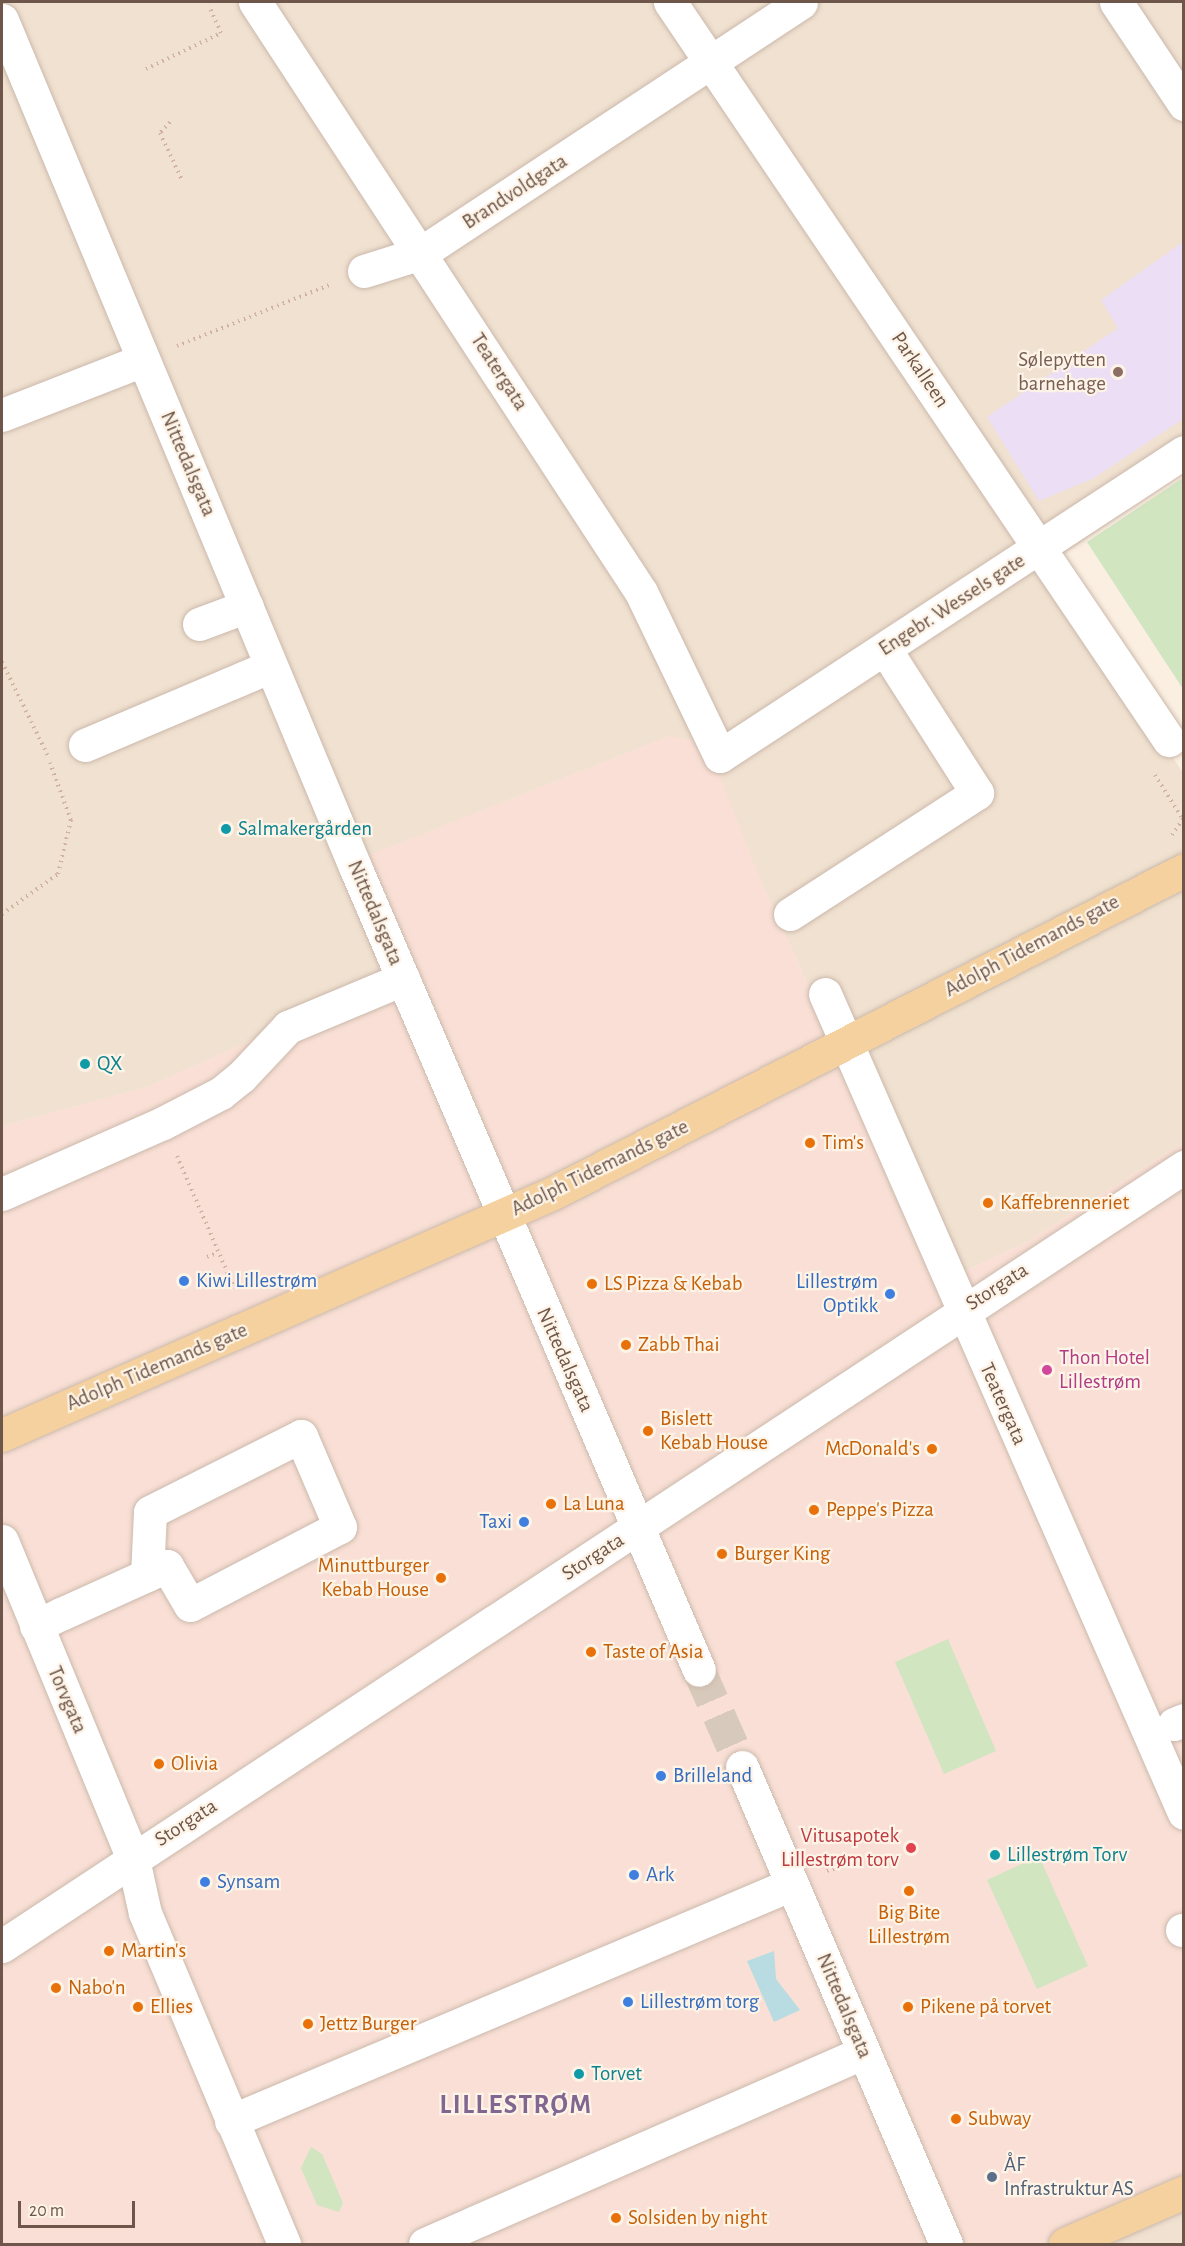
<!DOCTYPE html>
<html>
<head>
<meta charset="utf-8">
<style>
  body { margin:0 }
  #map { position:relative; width:1185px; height:2246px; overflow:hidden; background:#faefe1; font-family:"Alegreya Sans",sans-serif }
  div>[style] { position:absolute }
  .residential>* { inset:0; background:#f0e1d0 }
  .commercial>* { inset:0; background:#f9dfd5 }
  .education>* { inset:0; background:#ecdef5 }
  .green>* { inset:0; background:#d1e5c1 }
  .water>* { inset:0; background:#b8dce1 }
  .minor-tunnel>* { height:33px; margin-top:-16.5px; transform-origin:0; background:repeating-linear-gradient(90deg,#d7c9bb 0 33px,transparent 0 49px) }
  .path>* { height:4px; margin-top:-2px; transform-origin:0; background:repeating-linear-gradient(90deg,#d1b19f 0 1.5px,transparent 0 6px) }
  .roads { filter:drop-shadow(0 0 2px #cbb9ac) drop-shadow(0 0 2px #cbb9ac) }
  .minor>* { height:33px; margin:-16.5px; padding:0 16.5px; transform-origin:16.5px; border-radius:16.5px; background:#fff }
  .major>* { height:33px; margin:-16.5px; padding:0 16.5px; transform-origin:16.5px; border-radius:16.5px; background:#f4d19e }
  .dots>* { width:16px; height:16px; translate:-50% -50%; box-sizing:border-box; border:3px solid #fdf3e6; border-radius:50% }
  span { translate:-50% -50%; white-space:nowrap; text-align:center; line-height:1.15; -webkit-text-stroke:4.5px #fdf3e6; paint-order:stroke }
  .street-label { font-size:21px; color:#6e564a }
  .education-label { font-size:21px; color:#785e54 }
  .right { translate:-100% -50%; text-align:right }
  .culture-label { font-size:21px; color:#0d838f }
  .left { translate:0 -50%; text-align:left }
  .food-label { font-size:21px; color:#c56008 }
  .shop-label { font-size:21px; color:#366cbe }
  .hotel-label { font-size:21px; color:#b23c85 }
  .health-label { font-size:21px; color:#be3a42 }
  .service-label { font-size:21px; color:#4e5e75 }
  .district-label { font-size:27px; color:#816691; font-weight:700; letter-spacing:1.5px }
  .frame { position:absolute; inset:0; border:3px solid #6e564a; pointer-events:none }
  .scale { position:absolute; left:18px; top:2201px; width:117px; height:27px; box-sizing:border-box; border:3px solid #6e564a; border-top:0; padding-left:8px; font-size:18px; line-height:21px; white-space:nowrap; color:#6e564a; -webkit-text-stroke:4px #fdf3e6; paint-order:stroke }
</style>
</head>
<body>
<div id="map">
  <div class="residential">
    <div style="clip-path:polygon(2px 2px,1183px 2px,1183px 473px,1046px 566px,1183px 773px,1183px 1142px,1028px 1241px,961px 1273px,855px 1088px,762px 883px,669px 736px,355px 861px,382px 982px,147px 1087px,2px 1126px)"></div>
    <div style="clip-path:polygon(1183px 2210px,1183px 2244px,1105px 2244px)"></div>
  </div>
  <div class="commercial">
    <div style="clip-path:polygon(669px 736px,706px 741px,762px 883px,855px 1088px,961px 1273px,1028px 1241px,1183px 1142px,1183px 2210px,1105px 2244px,2px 2244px,2px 1126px,147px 1087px,381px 982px,354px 861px)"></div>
  </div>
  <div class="education">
    <div style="clip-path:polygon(1183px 242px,1183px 419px,1094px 478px,1039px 501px,987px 417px,1118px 328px,1101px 300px)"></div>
  </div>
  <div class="green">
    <div style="clip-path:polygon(1183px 478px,1183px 689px,1087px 542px)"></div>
    <div style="clip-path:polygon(948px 1639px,996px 1751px,944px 1774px,895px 1662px)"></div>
    <div style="clip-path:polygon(1039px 1856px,1088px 1966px,1037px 1989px,987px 1880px)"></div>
    <div style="clip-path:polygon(311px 2147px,322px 2154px,343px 2203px,339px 2212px,317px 2205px,301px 2168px)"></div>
  </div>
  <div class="water">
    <div style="clip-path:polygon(774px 1951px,776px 1979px,800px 2010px,774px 2022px,747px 1961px)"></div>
  </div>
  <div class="minor-tunnel">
    <div style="left:699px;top:1670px;width:106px;rotate:66.1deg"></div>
  </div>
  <div class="path">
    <div style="left:146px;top:69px;width:83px;rotate:-25.6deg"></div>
    <div style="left:221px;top:33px;width:30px;rotate:-114deg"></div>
    <div style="left:170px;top:122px;width:15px;rotate:132deg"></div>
    <div style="left:160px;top:133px;width:52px;rotate:64.9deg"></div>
    <div style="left:177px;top:346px;width:167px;rotate:-21.8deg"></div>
    <div style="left:2px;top:662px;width:105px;rotate:63.9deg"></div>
    <div style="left:1155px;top:775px;width:51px;rotate:57.9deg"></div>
    <div style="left:1172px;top:835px;width:22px;rotate:-56deg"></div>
    <div style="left:2px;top:914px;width:69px;rotate:-35.5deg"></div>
    <div style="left:58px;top:874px;width:56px;rotate:-76.5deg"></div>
    <div style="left:71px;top:820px;width:61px;rotate:-110.2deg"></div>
    <div style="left:177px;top:1156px;width:144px;rotate:66.6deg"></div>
    <div style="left:207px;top:1257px;width:11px;rotate:-22deg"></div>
    <div style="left:827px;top:1871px;width:18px;rotate:-19deg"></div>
  </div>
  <div class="roads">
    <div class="minor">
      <div style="left:255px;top:2px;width:705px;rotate:56.81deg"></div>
      <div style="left:641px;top:592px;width:182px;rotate:64.3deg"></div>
      <div style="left:720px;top:756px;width:555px;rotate:-33.23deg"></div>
      <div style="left:670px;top:2px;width:891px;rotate:55.94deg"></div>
      <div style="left:1116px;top:2px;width:123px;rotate:56.3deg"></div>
      <div style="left:2px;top:20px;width:920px;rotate:67.37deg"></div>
      <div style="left:356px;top:869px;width:871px;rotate:66.82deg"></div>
      <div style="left:364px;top:271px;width:60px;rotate:-17.5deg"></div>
      <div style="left:421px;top:253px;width:455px;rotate:-33.4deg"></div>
      <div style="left:2px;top:415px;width:151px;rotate:-21.3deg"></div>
      <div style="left:199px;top:624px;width:51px;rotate:-20.6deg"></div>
      <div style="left:85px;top:745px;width:202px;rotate:-23deg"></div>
      <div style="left:790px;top:914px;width:223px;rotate:-32.9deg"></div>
      <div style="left:977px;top:793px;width:171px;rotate:-122.6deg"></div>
      <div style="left:825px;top:994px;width:894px;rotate:66.33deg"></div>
      <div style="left:2px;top:1194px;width:176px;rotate:-23.8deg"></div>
      <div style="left:163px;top:1123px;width:65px;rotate:-27.3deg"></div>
      <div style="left:221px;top:1093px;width:26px;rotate:-39deg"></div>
      <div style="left:241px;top:1077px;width:69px;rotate:-46.8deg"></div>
      <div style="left:288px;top:1027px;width:125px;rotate:-22.7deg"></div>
      <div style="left:2px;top:1541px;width:344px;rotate:67.6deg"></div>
      <div style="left:133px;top:1859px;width:55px;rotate:77.5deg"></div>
      <div style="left:145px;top:1913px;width:359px;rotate:67.2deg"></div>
      <div style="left:36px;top:1626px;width:28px;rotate:-26deg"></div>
      <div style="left:61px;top:1614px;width:94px;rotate:-24.4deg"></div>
      <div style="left:147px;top:1575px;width:22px;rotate:-24deg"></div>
      <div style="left:167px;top:1566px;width:45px;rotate:59.5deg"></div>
      <div style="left:190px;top:1605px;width:169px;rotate:-27.5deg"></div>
      <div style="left:340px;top:1527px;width:99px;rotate:-113.2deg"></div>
      <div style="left:301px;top:1436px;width:169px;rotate:153.3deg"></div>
      <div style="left:150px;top:1512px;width:63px;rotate:92.7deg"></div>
      <div style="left:1174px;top:1724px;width:11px;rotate:-22deg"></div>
      <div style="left:742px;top:1767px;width:519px;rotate:66.84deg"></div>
      <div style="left:1182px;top:1930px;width:2px"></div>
      <div style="left:2px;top:1946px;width:1416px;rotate:-33.39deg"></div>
      <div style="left:231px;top:2121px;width:609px;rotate:-22.9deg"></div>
      <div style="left:425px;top:2244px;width:479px;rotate:-23.6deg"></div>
    </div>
    <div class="major">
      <div style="left:2px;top:1435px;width:604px;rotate:-23.72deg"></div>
      <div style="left:555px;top:1192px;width:707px;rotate:-27.11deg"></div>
      <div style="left:1065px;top:2244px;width:130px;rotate:-23.6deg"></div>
    </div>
  </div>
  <div class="dots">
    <div style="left:1118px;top:372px;background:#8d6e63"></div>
    <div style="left:226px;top:829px;background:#0f9aa8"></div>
    <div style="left:85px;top:1064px;background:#0f9aa8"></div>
    <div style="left:810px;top:1143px;background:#e8710a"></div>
    <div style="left:988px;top:1203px;background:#e8710a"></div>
    <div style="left:184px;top:1281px;background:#3f7fe0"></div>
    <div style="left:592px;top:1284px;background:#e8710a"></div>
    <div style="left:890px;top:1294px;background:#3f7fe0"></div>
    <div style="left:626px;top:1345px;background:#e8710a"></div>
    <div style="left:1047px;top:1370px;background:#d1479c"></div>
    <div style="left:648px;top:1431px;background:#e8710a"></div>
    <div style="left:932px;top:1449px;background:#e8710a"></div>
    <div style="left:551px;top:1504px;background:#e8710a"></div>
    <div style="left:814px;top:1510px;background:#e8710a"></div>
    <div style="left:524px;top:1522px;background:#3f7fe0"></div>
    <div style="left:722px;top:1554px;background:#e8710a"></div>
    <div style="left:441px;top:1578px;background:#e8710a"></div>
    <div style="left:591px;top:1652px;background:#e8710a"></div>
    <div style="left:159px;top:1764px;background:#e8710a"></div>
    <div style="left:661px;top:1776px;background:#3f7fe0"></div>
    <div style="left:911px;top:1848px;background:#e0444e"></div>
    <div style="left:995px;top:1855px;background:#0f9aa8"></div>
    <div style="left:634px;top:1875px;background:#3f7fe0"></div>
    <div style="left:205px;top:1882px;background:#3f7fe0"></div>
    <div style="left:909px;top:1891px;background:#e8710a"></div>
    <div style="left:109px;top:1951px;background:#e8710a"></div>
    <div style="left:56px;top:1988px;background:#e8710a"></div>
    <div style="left:628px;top:2002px;background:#3f7fe0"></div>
    <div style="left:138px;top:2007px;background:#e8710a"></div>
    <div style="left:908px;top:2007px;background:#e8710a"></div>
    <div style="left:308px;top:2024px;background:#e8710a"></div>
    <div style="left:579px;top:2074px;background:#0f9aa8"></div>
    <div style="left:956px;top:2119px;background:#e8710a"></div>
    <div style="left:992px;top:2177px;background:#5c6f8a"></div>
    <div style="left:616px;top:2218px;background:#e8710a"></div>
  </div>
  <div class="street-label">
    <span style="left:515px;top:192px;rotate:-33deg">Brandvoldgata</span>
    <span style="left:920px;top:370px;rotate:56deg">Parkalleen</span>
    <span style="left:499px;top:372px;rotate:57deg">Teatergata</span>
    <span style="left:188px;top:464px;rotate:67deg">Nittedalsgata</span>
    <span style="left:952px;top:605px;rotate:-33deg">Engebr. Wessels gate</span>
    <span style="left:375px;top:913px;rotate:67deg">Nittedalsgata</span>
    <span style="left:1032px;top:946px;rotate:-28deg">Adolph Tidemands gate</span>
    <span style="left:600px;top:1168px;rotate:-26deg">Adolph Tidemands gate</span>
    <span style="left:997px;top:1287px;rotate:-33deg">Storgata</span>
    <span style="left:565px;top:1360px;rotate:66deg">Nittedalsgata</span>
    <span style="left:157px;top:1367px;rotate:-23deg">Adolph Tidemands gate</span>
    <span style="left:1003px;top:1404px;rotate:66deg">Teatergata</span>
    <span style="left:593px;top:1557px;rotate:-33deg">Storgata</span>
    <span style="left:67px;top:1700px;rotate:67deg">Torvgata</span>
    <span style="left:186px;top:1823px;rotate:-33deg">Storgata</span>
    <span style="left:844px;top:2006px;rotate:67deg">Nittedalsgata</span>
  </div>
  <div class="education-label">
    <span class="right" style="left:1106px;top:372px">Sølepytten<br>barnehage</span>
  </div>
  <div class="culture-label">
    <span class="left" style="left:238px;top:829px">Salmakergården</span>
    <span class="left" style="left:97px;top:1064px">QX</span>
    <span class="left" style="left:1007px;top:1855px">Lillestrøm Torv</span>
    <span class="left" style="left:591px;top:2074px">Torvet</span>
  </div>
  <div class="food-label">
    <span class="left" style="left:822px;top:1143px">Tim's</span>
    <span class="left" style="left:1000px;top:1203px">Kaffebrenneriet</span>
    <span class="left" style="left:604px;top:1284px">LS Pizza &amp; Kebab</span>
    <span class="left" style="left:638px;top:1345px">Zabb Thai</span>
    <span class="left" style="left:660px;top:1431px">Bislett<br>Kebab House</span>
    <span class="right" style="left:920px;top:1449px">McDonald's</span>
    <span class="left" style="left:563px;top:1504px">La Luna</span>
    <span class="left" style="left:826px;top:1510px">Peppe's Pizza</span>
    <span class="left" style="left:734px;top:1554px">Burger King</span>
    <span class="right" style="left:429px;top:1578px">Minuttburger<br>Kebab House</span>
    <span class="left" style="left:603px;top:1652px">Taste of Asia</span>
    <span class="left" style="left:171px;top:1764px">Olivia</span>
    <span style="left:909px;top:1925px">Big Bite<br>Lillestrøm</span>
    <span class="left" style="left:121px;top:1951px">Martin's</span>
    <span class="left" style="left:68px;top:1988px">Nabo'n</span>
    <span class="left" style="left:150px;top:2007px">Ellies</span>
    <span class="left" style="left:920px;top:2007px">Pikene på torvet</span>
    <span class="left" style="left:320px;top:2024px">Jettz Burger</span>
    <span class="left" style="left:968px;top:2119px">Subway</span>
    <span class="left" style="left:628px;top:2218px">Solsiden by night</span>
  </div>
  <div class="shop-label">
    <span class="left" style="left:196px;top:1281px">Kiwi Lillestrøm</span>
    <span class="right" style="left:878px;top:1294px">Lillestrøm<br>Optikk</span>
    <span class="right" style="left:512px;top:1522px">Taxi</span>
    <span class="left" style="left:673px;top:1776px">Brilleland</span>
    <span class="left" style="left:646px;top:1875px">Ark</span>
    <span class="left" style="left:217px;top:1882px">Synsam</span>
    <span class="left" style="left:640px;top:2002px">Lillestrøm torg</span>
  </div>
  <div class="hotel-label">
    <span class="left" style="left:1059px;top:1370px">Thon Hotel<br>Lillestrøm</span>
  </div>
  <div class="health-label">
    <span class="right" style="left:899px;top:1848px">Vitusapotek<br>Lillestrøm torv</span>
  </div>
  <div class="service-label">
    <span class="left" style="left:1004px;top:2177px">ÅF<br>Infrastruktur AS</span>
  </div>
  <div class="district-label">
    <span style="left:516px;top:2105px">LILLESTRØM</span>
  </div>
  <div class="frame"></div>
  <div class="scale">20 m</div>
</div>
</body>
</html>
